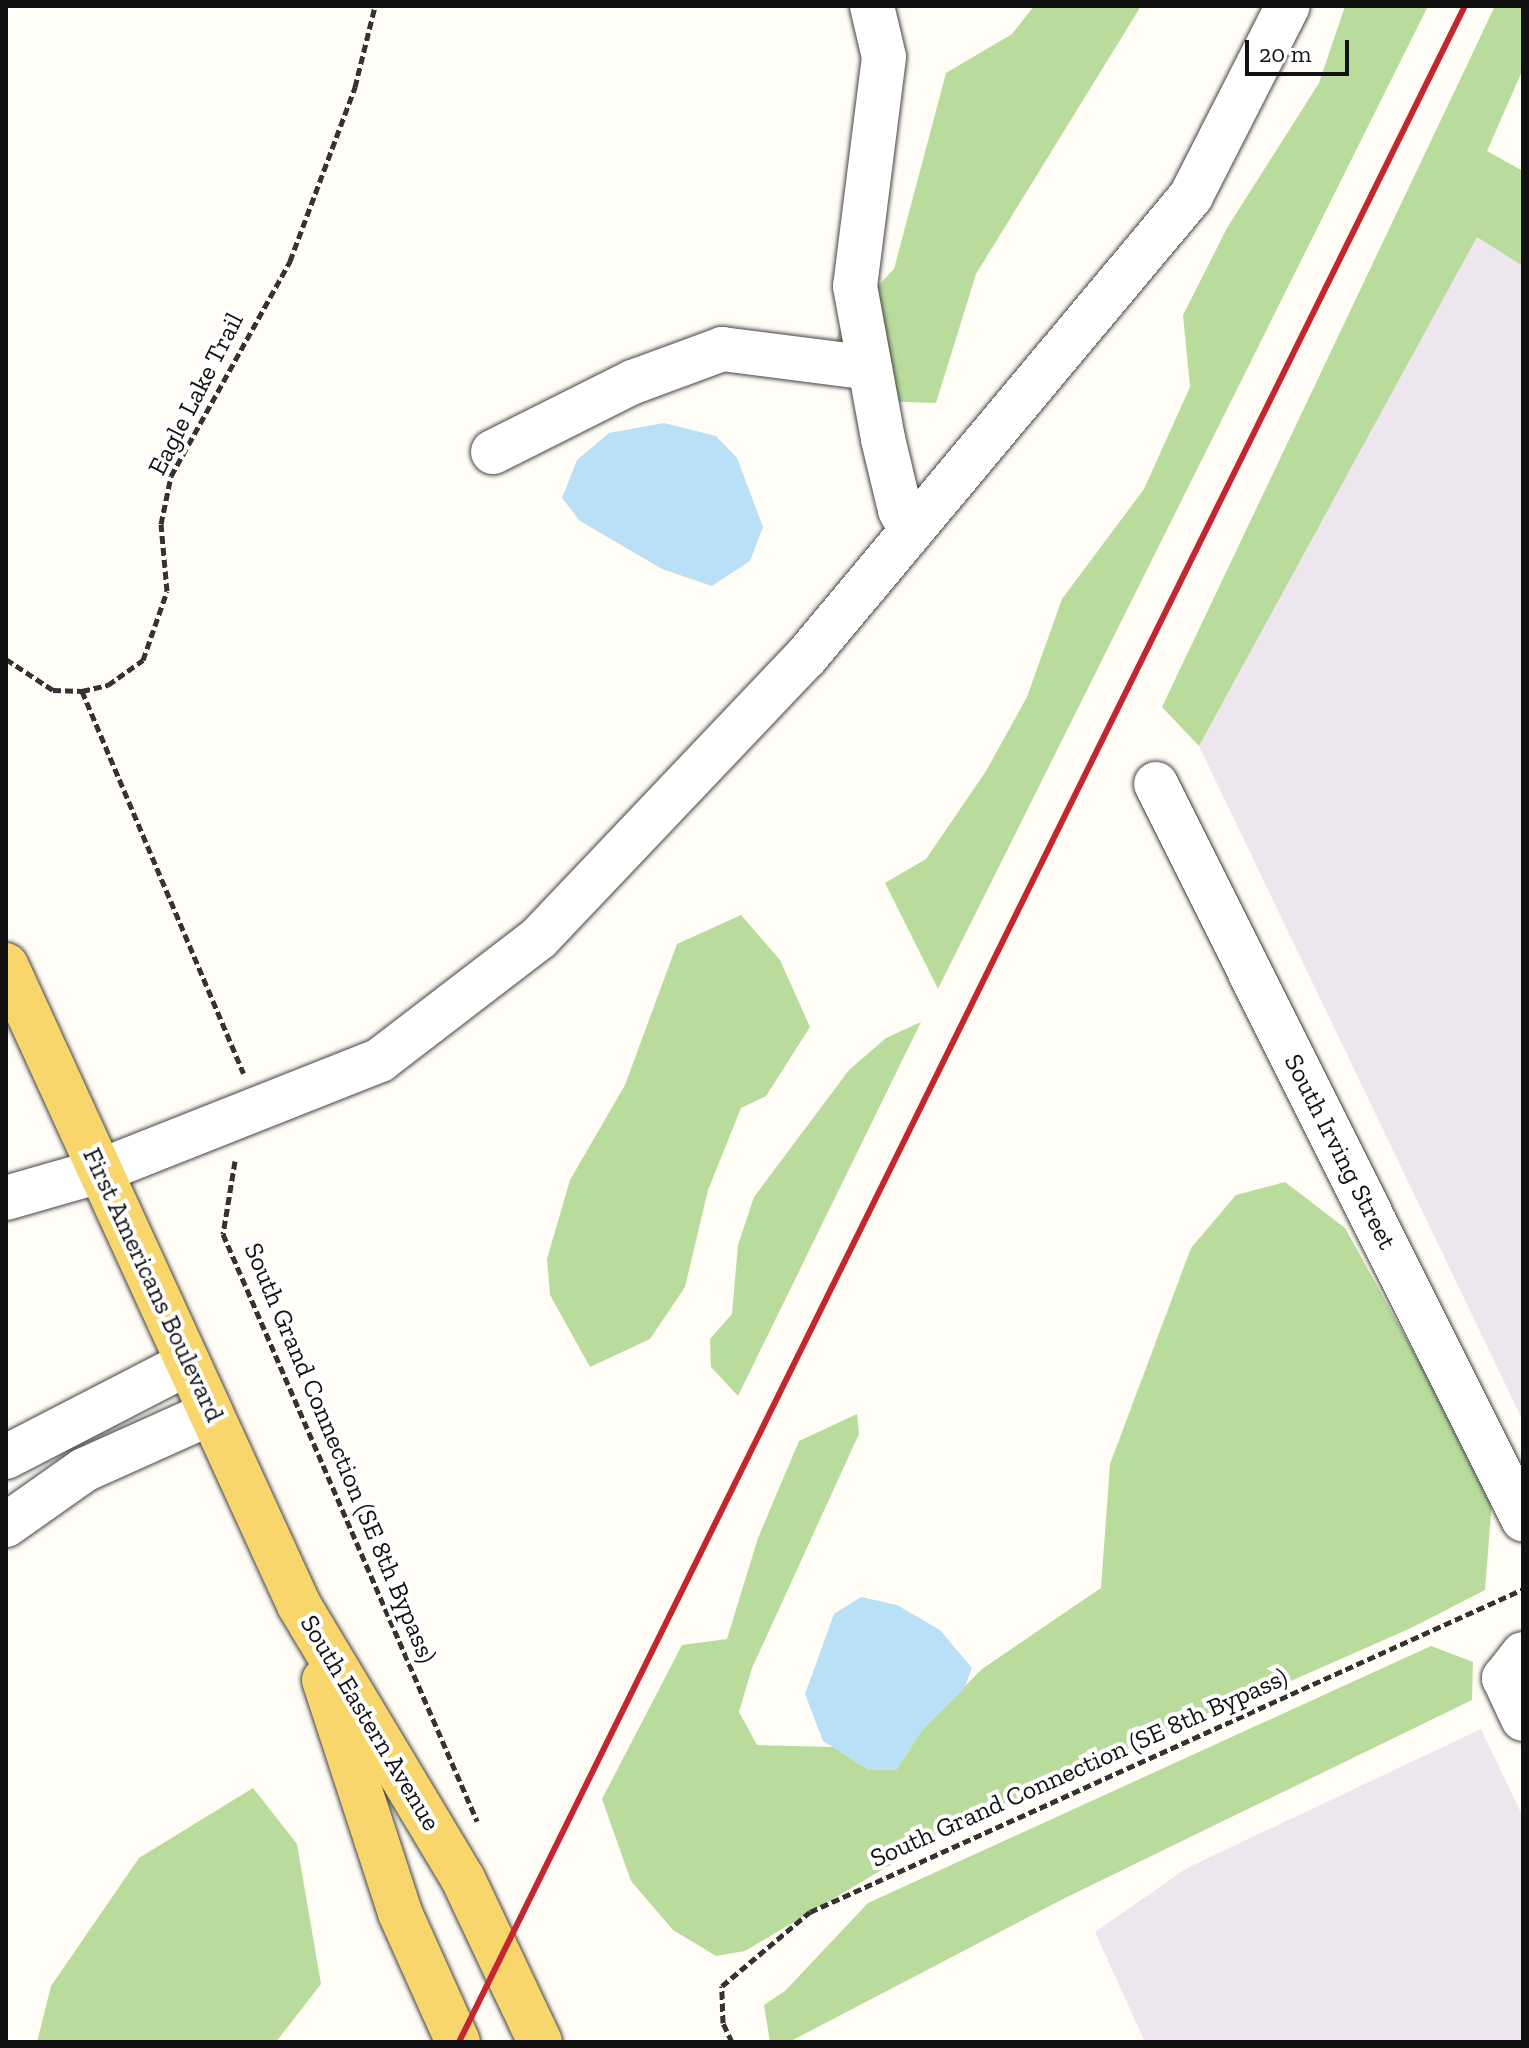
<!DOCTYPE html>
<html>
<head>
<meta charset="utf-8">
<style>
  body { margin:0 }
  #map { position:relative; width:1529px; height:2048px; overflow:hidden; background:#fffdf5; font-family:"Zilla Slab",serif }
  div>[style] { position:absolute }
  .industrial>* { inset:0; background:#eee6ef }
  .forest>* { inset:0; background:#b9dc9c }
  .water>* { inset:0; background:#b9e0f7 }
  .path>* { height:5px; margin-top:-2.5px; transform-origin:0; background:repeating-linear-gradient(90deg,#333 0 8px,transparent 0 12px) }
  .roads { filter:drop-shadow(0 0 2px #444) drop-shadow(0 0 2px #444) }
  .minor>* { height:44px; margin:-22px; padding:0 22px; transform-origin:22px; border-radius:22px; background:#fff }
  .major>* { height:44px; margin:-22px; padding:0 22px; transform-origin:22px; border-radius:22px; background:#f9d66b }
  .rail>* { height:6px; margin:-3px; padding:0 3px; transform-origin:3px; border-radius:3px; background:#c4262e }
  span { translate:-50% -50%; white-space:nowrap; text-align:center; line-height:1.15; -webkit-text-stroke:8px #fff; paint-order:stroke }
  .street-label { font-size:26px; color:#111 }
  .frame { position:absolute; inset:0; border:8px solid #111; pointer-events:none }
  .scale { position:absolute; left:1245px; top:40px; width:104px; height:36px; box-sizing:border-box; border:4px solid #111; border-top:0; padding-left:10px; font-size:24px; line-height:28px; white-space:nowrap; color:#111; -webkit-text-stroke:6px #fff; paint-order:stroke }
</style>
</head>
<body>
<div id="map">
  <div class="industrial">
    <div style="clip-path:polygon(1477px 236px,1523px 266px,1523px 1421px,1199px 746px)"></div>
    <div style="clip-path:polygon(1481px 1729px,1523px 1817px,1523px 2042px,1145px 2042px,1095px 1932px,1187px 1868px)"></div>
  </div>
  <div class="forest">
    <div style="clip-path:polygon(1034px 6px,1141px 6px,976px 274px,936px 403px,875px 401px,826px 368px,842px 323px,894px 269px,946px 73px,1012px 34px)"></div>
    <div style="clip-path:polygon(1345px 6px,1428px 6px,938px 989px,885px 883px,926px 859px,986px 771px,1027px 697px,1062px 599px,1144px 489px,1190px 387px,1183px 315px,1227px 228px,1319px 83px)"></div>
    <div style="clip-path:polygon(1495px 6px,1523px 6px,1523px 69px,1487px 151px,1523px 171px,1523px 266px,1477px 237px,1199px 746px,1162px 707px)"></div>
    <div style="clip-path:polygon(741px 915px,780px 960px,810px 1027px,766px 1096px,741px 1108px,708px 1190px,685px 1287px,650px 1339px,590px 1367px,550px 1295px,547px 1259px,570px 1180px,625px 1085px,677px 944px)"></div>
    <div style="clip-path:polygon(921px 1022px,738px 1396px,711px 1367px,710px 1339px,732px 1314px,738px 1245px,754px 1197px,849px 1070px,886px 1038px)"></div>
    <div style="clip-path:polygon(1285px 1182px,1345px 1228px,1474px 1461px,1492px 1501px,1485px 1590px,1411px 1628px,934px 1839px,745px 1951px,716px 1956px,673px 1930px,631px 1881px,602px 1799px,682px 1645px,727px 1639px,758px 1538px,799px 1441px,857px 1414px,859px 1434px,752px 1668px,739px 1712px,757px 1745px,833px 1747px,869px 1770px,896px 1770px,923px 1729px,982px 1669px,1101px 1588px,1110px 1464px,1191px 1248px,1236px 1195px)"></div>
    <div style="clip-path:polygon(1431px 1646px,1473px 1662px,1472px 1700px,1065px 1898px,789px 2042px,770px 2042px,764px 2005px,785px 1991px,868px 1903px)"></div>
    <div style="clip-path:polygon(253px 1788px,297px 1844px,321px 1984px,276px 2042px,37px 2042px,51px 1986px,139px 1858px)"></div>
  </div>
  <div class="water">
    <div style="clip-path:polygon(664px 423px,716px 436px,737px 458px,763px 527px,750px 561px,712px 586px,662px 569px,580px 521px,562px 498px,577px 460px,609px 433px)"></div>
    <div style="clip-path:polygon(861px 1597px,897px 1605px,940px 1630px,972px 1668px,964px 1689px,923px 1729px,896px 1770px,869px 1770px,823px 1741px,805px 1694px,834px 1614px)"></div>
  </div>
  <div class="path">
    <div style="left:6px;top:659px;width:56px;rotate:33.4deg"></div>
    <div style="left:53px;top:690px;width:29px;rotate:2deg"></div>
    <div style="left:82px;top:691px;width:27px;rotate:-13deg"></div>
    <div style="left:108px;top:685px;width:43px;rotate:-35.5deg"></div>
    <div style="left:143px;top:660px;width:73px;rotate:-70.8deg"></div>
    <div style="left:167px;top:591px;width:67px;rotate:-95.1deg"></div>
    <div style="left:161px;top:524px;width:49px;rotate:-78.2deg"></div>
    <div style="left:171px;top:476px;width:246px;rotate:-61deg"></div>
    <div style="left:290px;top:261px;width:186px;rotate:-69.5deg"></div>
    <div style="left:355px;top:87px;width:83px;rotate:-76.1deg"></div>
    <div style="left:82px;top:691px;width:415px;rotate:67.1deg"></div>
    <div style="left:235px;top:1161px;width:74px;rotate:99.3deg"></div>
    <div style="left:223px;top:1234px;width:640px;rotate:66.6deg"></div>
    <div style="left:732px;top:2042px;width:21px;rotate:-115deg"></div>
    <div style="left:723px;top:2023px;width:37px;rotate:-92deg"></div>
    <div style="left:722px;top:1986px;width:115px;rotate:-40.1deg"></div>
    <div style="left:810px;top:1912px;width:783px;rotate:-24.37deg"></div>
  </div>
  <div class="roads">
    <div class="minor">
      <div style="left:872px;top:6px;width:52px;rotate:76.8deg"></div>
      <div style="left:884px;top:57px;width:231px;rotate:97.2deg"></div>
      <div style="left:855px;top:286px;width:156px;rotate:79.6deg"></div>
      <div style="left:883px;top:439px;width:73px;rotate:76.5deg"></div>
      <div style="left:900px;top:510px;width:24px;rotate:62deg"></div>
      <div style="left:493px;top:452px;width:157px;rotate:-26.6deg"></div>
      <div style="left:633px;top:382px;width:95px;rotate:-20.3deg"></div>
      <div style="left:722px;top:349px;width:149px;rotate:7.3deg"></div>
      <div style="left:1156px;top:784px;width:822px;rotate:63.47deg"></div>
      <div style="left:6px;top:1198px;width:98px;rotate:-16deg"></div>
      <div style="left:100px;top:1171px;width:301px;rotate:-21.6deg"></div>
      <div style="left:380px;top:1060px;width:200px;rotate:-37.5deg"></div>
      <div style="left:539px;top:938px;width:388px;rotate:-46.5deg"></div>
      <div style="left:806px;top:657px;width:601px;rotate:-50.13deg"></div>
      <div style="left:1191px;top:196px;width:213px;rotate:-63deg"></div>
      <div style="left:6px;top:1457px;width:205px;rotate:-27.3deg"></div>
      <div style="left:6px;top:1525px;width:95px;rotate:-35.2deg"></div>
      <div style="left:84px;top:1470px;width:139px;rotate:-24.2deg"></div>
      <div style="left:1523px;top:1654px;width:31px;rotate:128deg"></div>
      <div style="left:1504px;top:1678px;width:45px;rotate:65.1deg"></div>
    </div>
    <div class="major">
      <div style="left:6px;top:965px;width:704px;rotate:65.4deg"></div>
      <div style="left:299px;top:1605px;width:319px;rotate:59.1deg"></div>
      <div style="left:463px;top:1879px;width:180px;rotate:64.7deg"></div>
      <div style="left:324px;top:1680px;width:245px;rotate:71.9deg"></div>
      <div style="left:400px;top:1913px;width:141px;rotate:65.8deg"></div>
    </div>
  </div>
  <div class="rail">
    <div style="left:459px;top:2042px;width:2271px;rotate:-63.71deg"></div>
  </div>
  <div class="street-label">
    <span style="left:196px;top:394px;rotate:-63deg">Eagle Lake Trail</span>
    <span style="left:1340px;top:1152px;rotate:63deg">South Irving Street</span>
    <span style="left:153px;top:1285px;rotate:65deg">First Americans Boulevard</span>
    <span style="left:340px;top:1453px;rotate:67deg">South Grand Connection (SE 8th Bypass)</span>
    <span style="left:370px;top:1723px;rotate:59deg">South Eastern Avenue</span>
    <span style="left:1079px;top:1768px;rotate:-24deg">South Grand Connection (SE 8th Bypass)</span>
  </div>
  <div class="frame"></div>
  <div class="scale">20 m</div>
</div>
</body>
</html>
